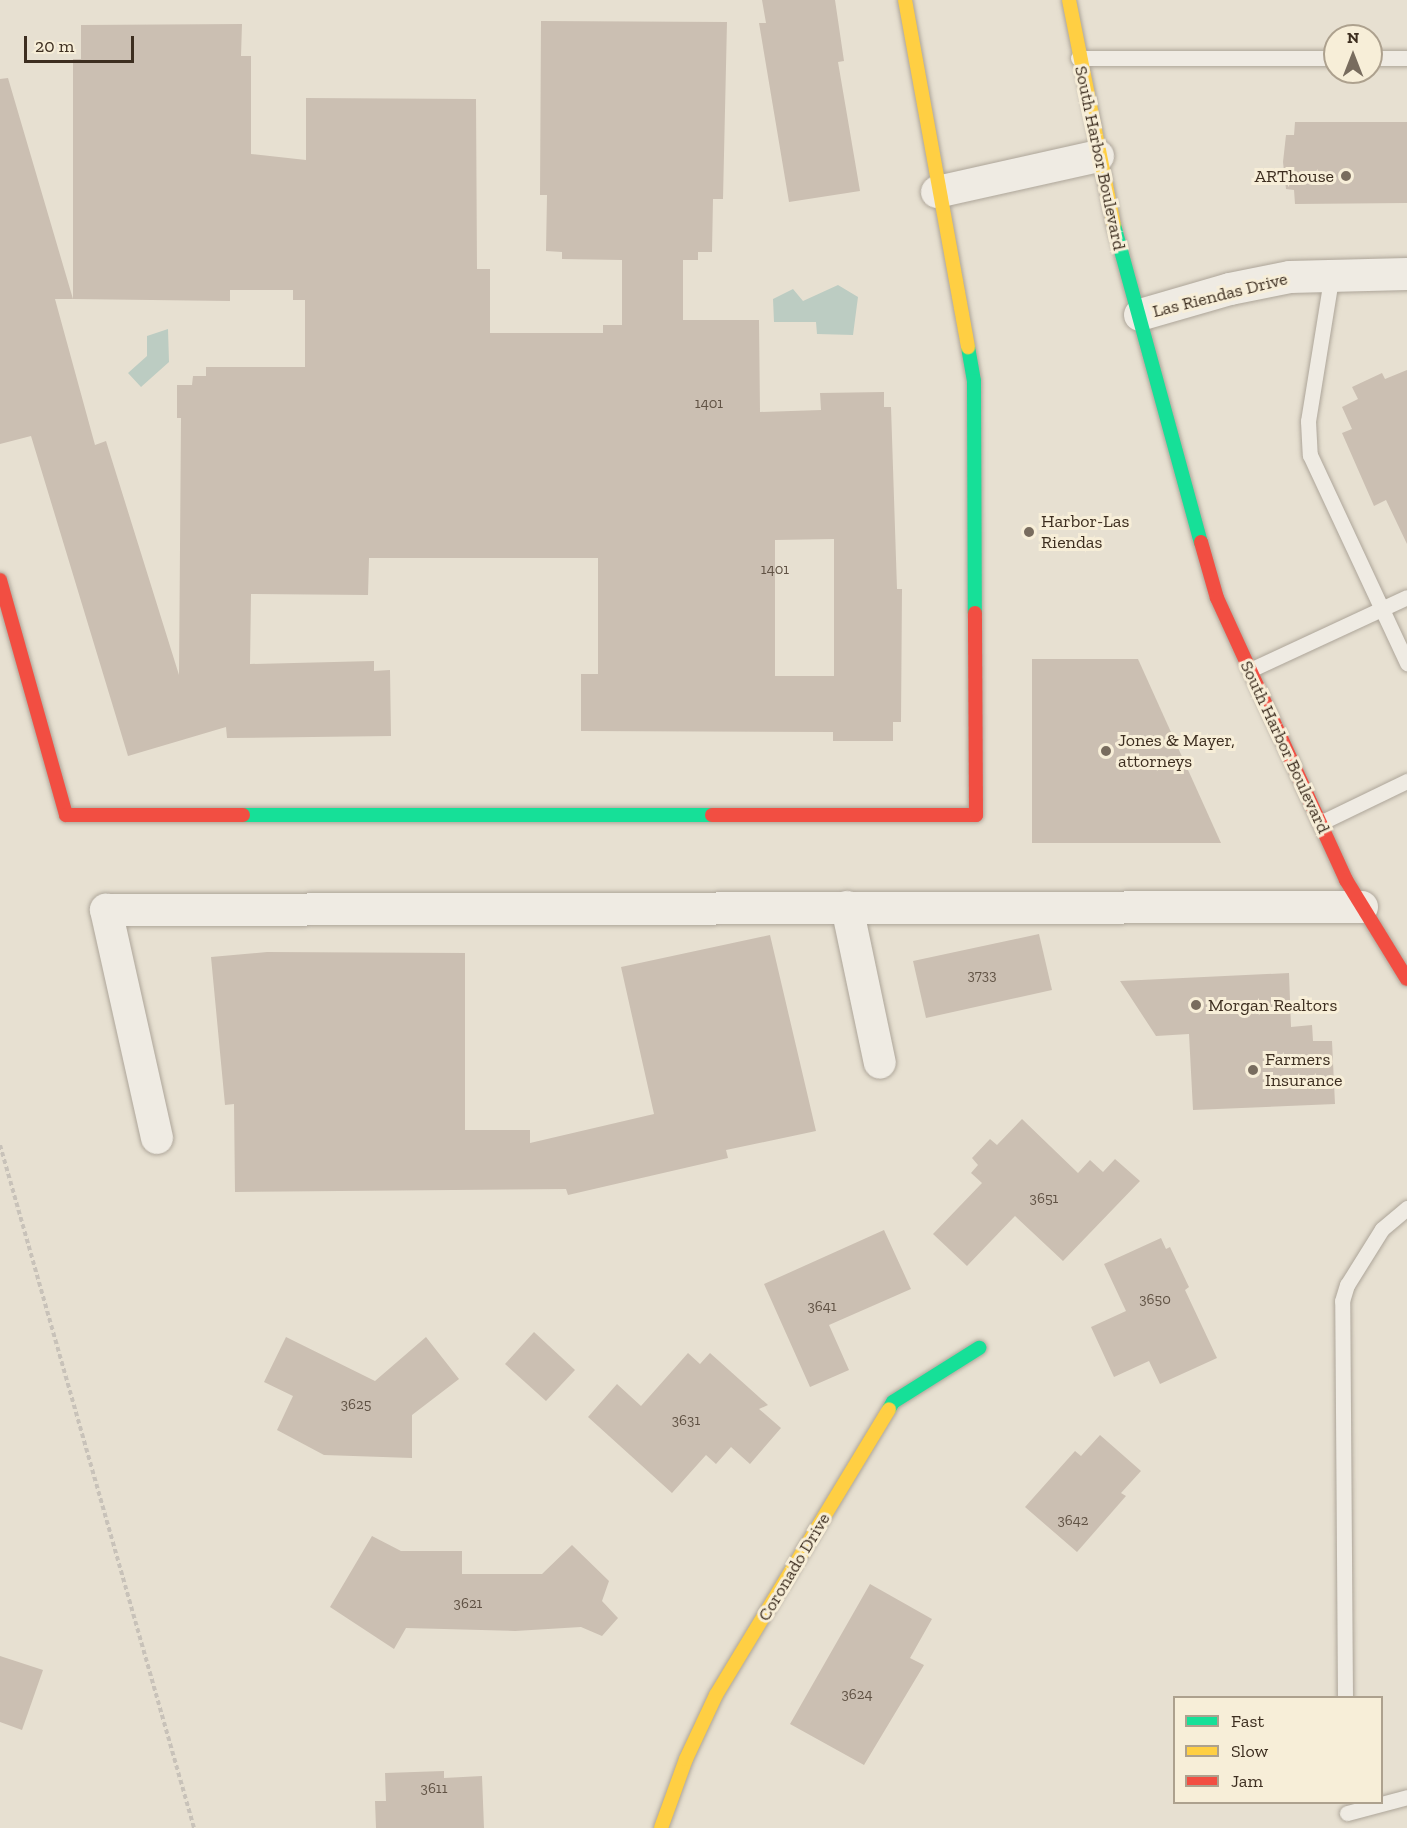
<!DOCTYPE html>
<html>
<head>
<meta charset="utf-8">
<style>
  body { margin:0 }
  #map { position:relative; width:1407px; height:1828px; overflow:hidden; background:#e7e0d1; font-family:"Zilla Slab",serif }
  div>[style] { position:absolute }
  .water>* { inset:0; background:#bcccc2 }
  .building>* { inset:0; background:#cbbfb2 }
  .path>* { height:4px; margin-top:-2px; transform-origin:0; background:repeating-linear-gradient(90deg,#c8c2b9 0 4.5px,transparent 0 7.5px) }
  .roads { filter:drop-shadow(0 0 2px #ada599) drop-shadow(0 0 2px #ada599) }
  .lane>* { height:15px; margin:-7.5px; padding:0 7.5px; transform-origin:7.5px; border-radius:7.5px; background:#efebe3 }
  .street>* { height:32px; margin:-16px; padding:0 16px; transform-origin:16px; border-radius:16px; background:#efebe3 }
  .fast>* { height:14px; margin:-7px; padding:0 7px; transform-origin:7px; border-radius:7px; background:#16e098 }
  .slow>* { height:14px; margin:-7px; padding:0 7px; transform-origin:7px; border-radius:7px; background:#ffcf43 }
  .jam>* { height:14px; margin:-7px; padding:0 7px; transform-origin:7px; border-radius:7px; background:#f24e42 }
  .dots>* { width:16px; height:16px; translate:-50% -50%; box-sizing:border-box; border:3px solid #f7eed8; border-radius:50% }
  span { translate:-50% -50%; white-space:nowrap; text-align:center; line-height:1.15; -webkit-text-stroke:6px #f7eed8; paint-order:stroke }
  .number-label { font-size:15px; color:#605244 }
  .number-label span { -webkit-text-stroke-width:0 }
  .street-label { font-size:18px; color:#3d2e20 }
  .poi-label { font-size:18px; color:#3d2e20 }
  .right { translate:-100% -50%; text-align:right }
  .left { translate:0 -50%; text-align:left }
  .legend { position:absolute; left:1173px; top:1696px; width:210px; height:108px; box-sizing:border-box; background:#f7eed8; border:2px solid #ada18e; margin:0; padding:8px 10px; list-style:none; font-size:18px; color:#3d2e20 }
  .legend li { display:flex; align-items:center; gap:12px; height:30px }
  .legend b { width:30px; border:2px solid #ada18e }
  .north { position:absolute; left:1323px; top:24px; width:60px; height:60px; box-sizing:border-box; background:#f7eed8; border:2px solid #ada18e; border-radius:50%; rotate:0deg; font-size:16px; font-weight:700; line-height:24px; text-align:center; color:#3d2e20 }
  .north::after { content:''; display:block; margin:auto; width:21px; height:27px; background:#786c5e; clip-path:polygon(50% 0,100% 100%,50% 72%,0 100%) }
  .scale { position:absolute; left:24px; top:36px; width:110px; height:27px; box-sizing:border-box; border:3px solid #3d2e20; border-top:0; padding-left:8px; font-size:18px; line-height:21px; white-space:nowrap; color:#3d2e20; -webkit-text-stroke:4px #f7eed8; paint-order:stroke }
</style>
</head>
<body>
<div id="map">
  <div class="water">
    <div style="clip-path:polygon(838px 285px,858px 297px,853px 335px,817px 334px,816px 322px,774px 322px,773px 299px,793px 289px,803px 301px)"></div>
    <div style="clip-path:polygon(168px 329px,169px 362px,141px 387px,128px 373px,147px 356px,147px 336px)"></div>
  </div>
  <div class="building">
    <div style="clip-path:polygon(762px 0,835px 0,844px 61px,838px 62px,860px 191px,789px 202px,759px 23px,766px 23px)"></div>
    <div style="clip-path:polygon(evenodd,541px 21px,727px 22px,723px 199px,713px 199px,712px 252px,698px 252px,698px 260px,683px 260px,683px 320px,759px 320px,760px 412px,821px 410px,820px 393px,884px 392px,884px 407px,891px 407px,897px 589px,902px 589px,901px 722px,893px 722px,893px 741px,833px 741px,833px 732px,581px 731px,581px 674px,598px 674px,598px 558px,369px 558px,368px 595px,251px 594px,250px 664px,374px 661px,374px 671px,390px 670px,391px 736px,227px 738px,226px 727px,128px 756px,31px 436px,0 444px,0 79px,8px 78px,73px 299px,55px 299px,95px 445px,106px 441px,179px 675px,181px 418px,177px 418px,177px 385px,192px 385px,193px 376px,206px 376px,206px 367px,305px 367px,305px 300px,293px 300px,293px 290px,230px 290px,230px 301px,73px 299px,73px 59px,81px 59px,81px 25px,242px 24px,241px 56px,251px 56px,251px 154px,306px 160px,306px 98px,476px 99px,477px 269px,490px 269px,490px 333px,603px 333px,603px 325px,622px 325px,622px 260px,562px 259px,562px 252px,546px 251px,547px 195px,540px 195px,541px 21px,834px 539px,834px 676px,775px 676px,775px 540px,834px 539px)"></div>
    <div style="clip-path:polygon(1295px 122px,1407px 122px,1407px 203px,1295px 204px,1294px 190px,1286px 189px,1283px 162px,1286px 135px,1294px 135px)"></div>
    <div style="clip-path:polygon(1407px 370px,1407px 544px,1386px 500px,1374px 506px,1342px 433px,1352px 429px,1342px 407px,1358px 399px,1352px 387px,1382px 373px,1385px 379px)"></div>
    <div style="clip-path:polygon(1032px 659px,1138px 659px,1221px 843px,1032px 843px)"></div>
    <div style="clip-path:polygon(1039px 934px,1052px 990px,926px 1018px,913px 961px)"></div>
    <div style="clip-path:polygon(770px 935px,816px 1131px,726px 1150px,728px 1158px,568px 1195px,566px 1189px,235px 1192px,234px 1104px,225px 1105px,211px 957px,267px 952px,465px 953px,465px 1130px,530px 1130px,530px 1143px,654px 1114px,621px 967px)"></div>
    <div style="clip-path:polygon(1289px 973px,1291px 1027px,1312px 1025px,1313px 1041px,1332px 1041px,1335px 1104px,1193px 1110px,1189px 1034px,1156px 1036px,1120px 981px)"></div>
    <div style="clip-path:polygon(1022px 1119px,1078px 1173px,1090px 1160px,1103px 1172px,1115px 1159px,1140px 1181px,1063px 1261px,1015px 1216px,967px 1266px,933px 1234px,982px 1183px,971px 1173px,978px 1165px,972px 1158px,990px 1139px,997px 1145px)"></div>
    <div style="clip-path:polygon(884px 1230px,911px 1289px,829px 1325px,849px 1370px,810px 1387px,764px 1284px)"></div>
    <div style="clip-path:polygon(1161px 1238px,1166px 1249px,1170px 1247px,1189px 1287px,1185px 1290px,1217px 1358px,1160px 1384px,1149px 1361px,1114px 1377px,1091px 1327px,1126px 1311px,1104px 1264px)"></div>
    <div style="clip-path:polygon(534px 1332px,575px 1370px,546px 1401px,505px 1364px)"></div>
    <div style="clip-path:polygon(286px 1337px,375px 1381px,426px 1337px,459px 1379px,412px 1415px,412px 1458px,324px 1455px,277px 1430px,293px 1396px,264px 1382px)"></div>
    <div style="clip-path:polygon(688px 1353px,700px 1364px,710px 1353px,768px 1405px,759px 1409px,781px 1428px,750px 1464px,731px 1447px,716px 1464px,706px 1455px,672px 1493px,588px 1417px,617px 1384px,641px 1406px)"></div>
    <div style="clip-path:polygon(1100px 1435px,1141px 1471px,1121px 1493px,1126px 1496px,1077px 1552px,1025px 1507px,1075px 1451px,1081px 1456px)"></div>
    <div style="clip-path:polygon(372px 1536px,401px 1551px,462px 1551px,462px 1574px,542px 1574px,572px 1545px,609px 1581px,602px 1601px,618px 1618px,602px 1636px,581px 1627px,515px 1631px,406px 1628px,394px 1649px,330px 1607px)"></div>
    <div style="clip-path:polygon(870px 1584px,932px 1619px,910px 1658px,924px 1665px,864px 1765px,790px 1724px)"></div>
    <div style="clip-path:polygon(0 1656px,43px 1670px,22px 1730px,0 1722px)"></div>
    <div style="clip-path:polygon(444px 1771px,444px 1778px,482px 1776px,484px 1828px,376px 1828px,375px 1801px,386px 1801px,385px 1773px)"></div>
  </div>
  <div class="path">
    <div style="left:0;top:1145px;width:710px;rotate:74.14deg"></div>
  </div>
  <div class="roads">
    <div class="lane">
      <div style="left:1078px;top:58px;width:257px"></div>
      <div style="left:1371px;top:58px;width:36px"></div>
      <div style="left:1332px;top:273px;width:150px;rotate:99.2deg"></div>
      <div style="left:1308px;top:421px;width:34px;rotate:87deg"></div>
      <div style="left:1310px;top:455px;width:230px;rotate:65deg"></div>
      <div style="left:1250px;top:670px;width:173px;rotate:-24.9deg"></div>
      <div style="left:1320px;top:823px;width:97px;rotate:-25.8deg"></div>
      <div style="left:1345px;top:1698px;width:397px;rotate:-90.4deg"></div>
      <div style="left:1342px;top:1301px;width:17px;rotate:-73deg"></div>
      <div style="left:1347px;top:1285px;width:66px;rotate:-58deg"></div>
      <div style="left:1382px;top:1229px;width:33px;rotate:-40deg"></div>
      <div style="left:1347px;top:1813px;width:62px;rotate:-14.9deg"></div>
    </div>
    <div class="street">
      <div style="left:937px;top:192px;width:165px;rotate:-12.6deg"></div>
      <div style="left:1140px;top:315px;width:94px;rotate:-16.1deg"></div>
      <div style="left:1230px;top:289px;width:61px;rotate:-11.3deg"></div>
      <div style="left:1290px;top:277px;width:117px;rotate:-1.5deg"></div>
      <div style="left:847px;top:907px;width:159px;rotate:78.1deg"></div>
      <div style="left:157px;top:1138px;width:234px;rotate:-102.6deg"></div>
      <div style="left:106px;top:910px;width:1256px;rotate:-0.14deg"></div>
    </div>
    <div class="fast">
      <div style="left:1114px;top:225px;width:329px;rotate:74.7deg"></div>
      <div style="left:968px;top:347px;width:35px;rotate:80deg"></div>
      <div style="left:974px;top:381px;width:232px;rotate:89.8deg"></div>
      <div style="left:243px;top:815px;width:469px"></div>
      <div style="left:889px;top:1409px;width:8px;rotate:-60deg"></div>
      <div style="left:893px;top:1402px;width:102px;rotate:-32.1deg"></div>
    </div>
    <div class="slow">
      <div style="left:905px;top:0;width:353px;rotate:79.7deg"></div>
      <div style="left:1069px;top:0;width:229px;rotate:78.7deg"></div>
      <div style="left:661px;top:1828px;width:73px;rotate:-70.1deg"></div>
      <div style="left:686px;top:1759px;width:71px;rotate:-64.9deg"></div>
      <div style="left:716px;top:1695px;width:334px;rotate:-58.8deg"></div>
    </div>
    <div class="jam">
      <div style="left:1201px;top:542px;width:58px;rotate:74.1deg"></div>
      <div style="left:1217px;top:598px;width:310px;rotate:65.4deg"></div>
      <div style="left:1346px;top:880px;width:116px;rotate:58.4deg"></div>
      <div style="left:0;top:580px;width:244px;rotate:74.3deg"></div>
      <div style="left:66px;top:815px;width:177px"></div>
      <div style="left:712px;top:815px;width:264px"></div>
      <div style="left:976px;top:815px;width:202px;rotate:-90.3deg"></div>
    </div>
  </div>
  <div class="dots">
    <div style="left:1346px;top:176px;background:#786c5e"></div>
    <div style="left:1029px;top:532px;background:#786c5e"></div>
    <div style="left:1106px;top:751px;background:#786c5e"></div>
    <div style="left:1196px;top:1005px;background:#786c5e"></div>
    <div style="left:1253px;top:1070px;background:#786c5e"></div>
  </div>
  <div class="number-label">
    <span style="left:709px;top:404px">1401</span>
    <span style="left:775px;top:570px">1401</span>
    <span style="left:982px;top:976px">3733</span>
    <span style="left:1044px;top:1199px">3651</span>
    <span style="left:1155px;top:1300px">3650</span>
    <span style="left:822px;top:1307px">3641</span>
    <span style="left:356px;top:1405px">3625</span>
    <span style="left:686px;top:1421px">3631</span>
    <span style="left:1073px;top:1521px">3642</span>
    <span style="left:468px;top:1604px">3621</span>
    <span style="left:857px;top:1695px">3624</span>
    <span style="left:434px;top:1789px">3611</span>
  </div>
  <div class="street-label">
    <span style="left:1100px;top:158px;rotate:78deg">South Harbor Boulevard</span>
    <span style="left:1220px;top:295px;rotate:-14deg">Las Riendas Drive</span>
    <span style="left:1285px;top:747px;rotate:65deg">South Harbor Boulevard</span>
    <span style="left:794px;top:1567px;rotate:-59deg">Coronado Drive</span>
  </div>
  <div class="poi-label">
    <span class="right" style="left:1334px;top:176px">ARThouse</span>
    <span class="left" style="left:1041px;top:532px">Harbor-Las<br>Riendas</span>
    <span class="left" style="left:1118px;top:751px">Jones &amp; Mayer,<br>attorneys</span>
    <span class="left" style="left:1208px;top:1005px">Morgan Realtors</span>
    <span class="left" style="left:1265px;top:1070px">Farmers<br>Insurance</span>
  </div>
  <ul class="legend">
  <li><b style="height:8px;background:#16e098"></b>Fast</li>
  <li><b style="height:8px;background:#ffcf43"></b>Slow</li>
  <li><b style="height:8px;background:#f24e42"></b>Jam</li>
  </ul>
  <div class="north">N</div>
  <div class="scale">20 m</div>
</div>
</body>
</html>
